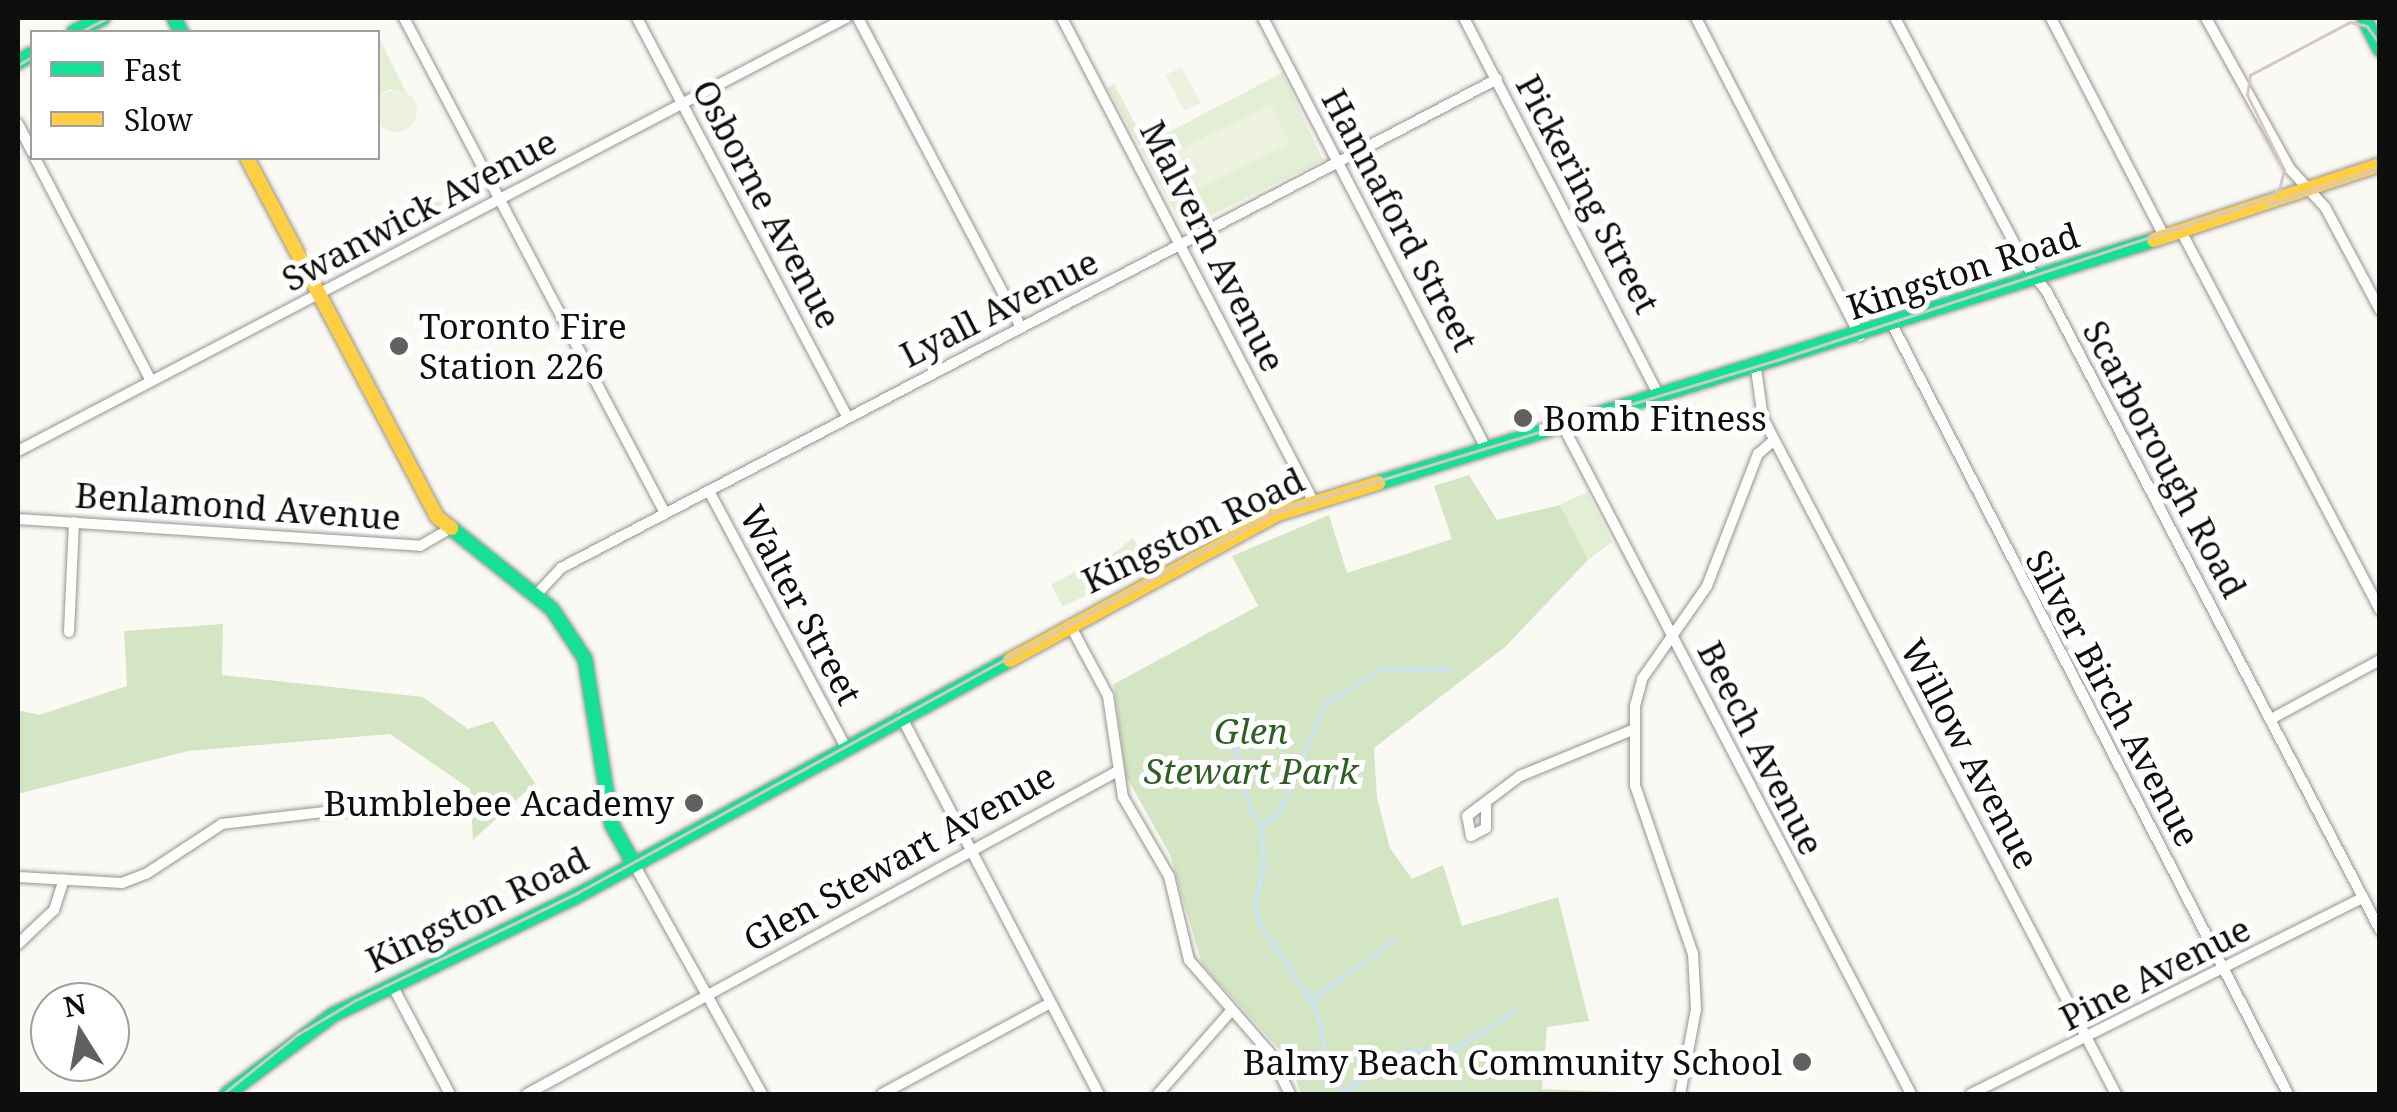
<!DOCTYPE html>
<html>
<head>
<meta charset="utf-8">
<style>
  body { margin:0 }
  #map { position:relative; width:2397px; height:1112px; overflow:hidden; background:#faf9f4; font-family:"Noto Serif",serif }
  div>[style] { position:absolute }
  .green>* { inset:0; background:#e3eed5 }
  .forest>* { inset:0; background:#d4e5c4 }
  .pitch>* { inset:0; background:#ecf2df }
  .round { border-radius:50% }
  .stream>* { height:4px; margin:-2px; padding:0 2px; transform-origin:2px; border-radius:2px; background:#cce3f2 }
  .roads { filter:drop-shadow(0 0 2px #949492) drop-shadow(0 0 2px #949492) }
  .street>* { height:10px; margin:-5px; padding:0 5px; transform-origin:5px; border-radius:5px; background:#fefefd }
  .fast>* { height:14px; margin:-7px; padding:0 7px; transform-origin:7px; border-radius:7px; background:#16e098 }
  .slow>* { height:14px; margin:-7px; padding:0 7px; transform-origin:7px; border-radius:7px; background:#ffcf43 }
  .tram>* { height:2.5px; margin:-1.25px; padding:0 1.25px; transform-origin:1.25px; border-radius:1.25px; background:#d5c7c6 }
  .dots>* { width:28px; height:28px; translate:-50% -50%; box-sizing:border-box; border:5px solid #fff; border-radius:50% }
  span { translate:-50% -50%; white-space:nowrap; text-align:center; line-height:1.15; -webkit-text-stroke:10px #fff; paint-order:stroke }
  .street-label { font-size:35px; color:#0e0e0e }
  .poi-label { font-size:35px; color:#0e0e0e }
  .left { translate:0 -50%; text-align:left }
  .right { translate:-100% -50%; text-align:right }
  .park-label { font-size:35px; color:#2e6024; font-style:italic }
  .frame { position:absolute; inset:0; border:20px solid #0e0e0e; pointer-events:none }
  .legend { position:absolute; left:30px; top:30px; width:350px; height:130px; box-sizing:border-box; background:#fff; border:2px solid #9f9f9f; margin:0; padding:12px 18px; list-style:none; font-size:30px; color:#0e0e0e }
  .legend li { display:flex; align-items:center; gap:20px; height:50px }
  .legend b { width:50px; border:2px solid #9f9f9f }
  .north { position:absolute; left:30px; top:982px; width:100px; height:100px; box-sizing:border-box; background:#fff; border:2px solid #9f9f9f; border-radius:50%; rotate:349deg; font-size:28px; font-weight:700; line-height:40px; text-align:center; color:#0e0e0e }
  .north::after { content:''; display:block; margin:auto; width:35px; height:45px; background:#61605e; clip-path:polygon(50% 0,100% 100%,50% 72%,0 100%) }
</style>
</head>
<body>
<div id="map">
  <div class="green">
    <div style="clip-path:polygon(378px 36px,407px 94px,389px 89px,378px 96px)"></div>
    <div style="clip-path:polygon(1282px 73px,1323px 160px,1184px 229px,1108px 88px,1114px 84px,1146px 144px)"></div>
    <div style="clip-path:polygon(438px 201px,455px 211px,414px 232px,410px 214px)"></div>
    <div style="clip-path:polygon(1587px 492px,1612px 542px,1588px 560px,1560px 505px)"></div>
    <div style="clip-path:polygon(1133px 538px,1147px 562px,1115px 579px,1122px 573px,1118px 566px,1109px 569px,1104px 561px)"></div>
    <div style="clip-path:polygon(1090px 563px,1101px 563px,1105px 571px,1096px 577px,1100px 585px,1111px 582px,1063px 607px,1051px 585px)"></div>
  </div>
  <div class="forest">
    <div style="clip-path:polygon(1469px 475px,1497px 520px,1560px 505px,1588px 560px,1505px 647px,1374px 748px,1377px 798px,1390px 848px,1412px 879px,1443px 865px,1462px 926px,1558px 897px,1589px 1021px,1547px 1027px,1542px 1089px,1668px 1094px,1301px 1094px,1289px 1060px,1202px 964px,1170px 855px,1126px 776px,1114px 684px,1258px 606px,1232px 556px,1329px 515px,1347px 573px,1452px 539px,1434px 486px)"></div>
    <div style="clip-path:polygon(223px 624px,222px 675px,423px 697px,468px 729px,493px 721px,535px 783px,473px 840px,470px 789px,390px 734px,188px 751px,18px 794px,18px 710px,39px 715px,127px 686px,124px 631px)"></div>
  </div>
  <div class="pitch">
    <div style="clip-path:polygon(1182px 67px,1201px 103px,1184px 111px,1166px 75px)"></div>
    <div class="round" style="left:375px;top:90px;width:42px;height:42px"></div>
    <div style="clip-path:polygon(1271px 104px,1290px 144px,1189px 193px,1170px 154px)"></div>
  </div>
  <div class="stream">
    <div style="left:1231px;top:729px;width:84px;rotate:76.3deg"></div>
    <div style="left:1251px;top:811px;width:18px;rotate:52deg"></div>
    <div style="left:1262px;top:825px;width:41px;rotate:87.2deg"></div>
    <div style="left:1264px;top:866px;width:41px;rotate:102.7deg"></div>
    <div style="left:1255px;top:906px;width:19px;rotate:74deg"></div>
    <div style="left:1260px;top:924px;width:103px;rotate:56.5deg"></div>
    <div style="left:1317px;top:1010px;width:54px;rotate:79.3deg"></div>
    <div style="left:1327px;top:1063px;width:35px;rotate:63deg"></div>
    <div style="left:1262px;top:825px;width:20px;rotate:-33deg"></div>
    <div style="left:1279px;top:814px;width:120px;rotate:-66.9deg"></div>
    <div style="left:1326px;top:704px;width:65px;rotate:-32.5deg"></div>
    <div style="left:1381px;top:669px;width:70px;rotate:0.8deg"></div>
    <div style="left:1313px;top:999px;width:100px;rotate:-35.6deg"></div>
    <div style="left:1342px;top:1094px;width:76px;rotate:-34.3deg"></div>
    <div style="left:1405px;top:1051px;width:51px;rotate:-2.2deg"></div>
    <div style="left:1456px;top:1049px;width:72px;rotate:-33deg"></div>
  </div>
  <div class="roads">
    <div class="street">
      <div style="left:404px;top:18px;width:560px;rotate:62.2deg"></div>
      <div style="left:637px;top:18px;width:451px;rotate:62.2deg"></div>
      <div style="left:858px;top:18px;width:349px;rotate:62.2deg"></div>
      <div style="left:1062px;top:18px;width:544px;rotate:62.54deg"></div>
      <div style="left:1263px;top:18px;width:485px;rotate:62.6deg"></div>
      <div style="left:1464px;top:18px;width:428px;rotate:62.7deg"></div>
      <div style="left:1696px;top:18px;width:358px;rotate:62.7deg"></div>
      <div style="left:1895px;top:18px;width:280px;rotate:62.1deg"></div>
      <div style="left:2026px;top:265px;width:34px;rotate:52deg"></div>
      <div style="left:2047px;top:292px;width:720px;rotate:62.44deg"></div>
      <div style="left:2051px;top:18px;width:246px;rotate:62.6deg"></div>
      <div style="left:2206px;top:18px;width:173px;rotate:60.9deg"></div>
      <div style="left:2290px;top:169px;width:52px;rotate:47.4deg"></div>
      <div style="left:2325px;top:207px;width:117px;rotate:61.9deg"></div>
      <div style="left:18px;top:124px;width:31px;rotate:63deg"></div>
      <div style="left:35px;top:158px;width:251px;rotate:62.5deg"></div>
      <div style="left:2181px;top:231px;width:428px;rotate:62.3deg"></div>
      <div style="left:1893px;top:326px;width:864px;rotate:62.78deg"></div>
      <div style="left:1756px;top:369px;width:49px;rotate:81.9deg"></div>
      <div style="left:1763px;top:418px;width:763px;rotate:62.43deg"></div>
      <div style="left:1563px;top:426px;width:753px;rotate:62.48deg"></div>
      <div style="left:18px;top:451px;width:934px;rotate:-27.61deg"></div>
      <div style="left:709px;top:491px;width:289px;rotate:61.9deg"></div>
      <div style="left:18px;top:519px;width:403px;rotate:3.8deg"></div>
      <div style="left:420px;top:546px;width:34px;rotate:-30deg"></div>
      <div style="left:535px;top:596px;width:38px;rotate:-47deg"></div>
      <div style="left:561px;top:568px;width:1056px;rotate:-27.58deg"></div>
      <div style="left:1070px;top:625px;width:81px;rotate:61.8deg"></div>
      <div style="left:1108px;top:696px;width:102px;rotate:81.6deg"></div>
      <div style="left:1123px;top:797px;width:91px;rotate:59.8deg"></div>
      <div style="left:1169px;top:876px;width:86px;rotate:76.6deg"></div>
      <div style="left:1189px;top:960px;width:122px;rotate:49deg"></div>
      <div style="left:1269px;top:1052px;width:47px;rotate:63.4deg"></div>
      <div style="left:69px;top:632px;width:110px;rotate:-87.4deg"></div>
      <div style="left:901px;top:716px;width:427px;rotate:62.4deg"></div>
      <div style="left:2271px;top:719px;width:124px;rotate:-28.4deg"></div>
      <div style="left:1486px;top:803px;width:25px;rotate:90deg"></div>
      <div style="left:1486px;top:828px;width:17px;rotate:152deg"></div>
      <div style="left:1471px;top:836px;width:20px;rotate:-101deg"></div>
      <div style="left:1467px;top:816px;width:66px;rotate:-37deg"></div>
      <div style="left:1520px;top:776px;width:121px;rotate:-22.3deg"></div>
      <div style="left:634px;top:864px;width:263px;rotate:60.9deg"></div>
      <div style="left:18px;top:877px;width:104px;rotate:3.3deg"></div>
      <div style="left:122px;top:883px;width:26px;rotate:-21deg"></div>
      <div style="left:146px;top:874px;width:91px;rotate:-33.3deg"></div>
      <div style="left:222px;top:824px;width:146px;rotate:-6.7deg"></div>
      <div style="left:18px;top:944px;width:50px;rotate:-43.4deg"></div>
      <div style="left:54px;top:910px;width:32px;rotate:-72deg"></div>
      <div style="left:392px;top:985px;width:123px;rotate:62deg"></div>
      <div style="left:527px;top:1094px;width:671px;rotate:-28.66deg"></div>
      <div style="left:882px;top:1094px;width:191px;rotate:-28.4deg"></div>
      <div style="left:1158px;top:1094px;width:111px;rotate:-48.7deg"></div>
      <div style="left:1680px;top:1094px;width:86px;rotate:-79.3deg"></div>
      <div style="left:1696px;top:1009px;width:55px;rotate:-93.1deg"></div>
      <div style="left:1693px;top:954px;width:178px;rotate:-109deg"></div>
      <div style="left:1635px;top:786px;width:80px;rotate:-90deg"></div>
      <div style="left:1635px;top:706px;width:28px;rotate:-75deg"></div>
      <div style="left:1642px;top:679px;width:113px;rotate:-55deg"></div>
      <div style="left:1707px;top:586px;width:142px;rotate:-68.9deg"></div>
      <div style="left:1758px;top:454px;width:21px;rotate:-41deg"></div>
      <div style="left:1971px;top:1094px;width:437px;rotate:-26.6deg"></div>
    </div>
    <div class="fast">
      <div style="left:174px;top:18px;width:16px;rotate:63deg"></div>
      <div style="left:2364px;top:18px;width:35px;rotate:63deg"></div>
      <div style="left:74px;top:32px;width:32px;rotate:-26deg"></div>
      <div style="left:18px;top:62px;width:16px;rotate:-30deg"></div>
      <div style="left:1378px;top:483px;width:813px;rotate:-17.39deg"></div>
      <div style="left:451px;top:528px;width:129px;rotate:38.7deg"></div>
      <div style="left:552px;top:609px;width:60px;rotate:56.6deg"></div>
      <div style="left:585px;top:659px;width:168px;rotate:80.8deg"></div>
      <div style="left:612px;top:825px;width:45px;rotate:60.6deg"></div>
      <div style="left:227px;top:1094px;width:132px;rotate:-36.7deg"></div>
      <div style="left:333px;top:1015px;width:269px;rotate:-26deg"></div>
      <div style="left:575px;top:897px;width:495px;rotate:-28.6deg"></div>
    </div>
    <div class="slow">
      <div style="left:247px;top:158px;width:406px;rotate:62.1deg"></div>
      <div style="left:437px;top:517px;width:18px;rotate:38deg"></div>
      <div style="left:2154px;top:240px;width:238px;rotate:-18.4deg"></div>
      <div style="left:1010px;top:660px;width:305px;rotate:-28.6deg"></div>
      <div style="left:1278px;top:514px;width:105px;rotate:-17.2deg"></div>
    </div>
  </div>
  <div class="tram">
    <div style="left:80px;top:32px;width:31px;rotate:-27deg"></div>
    <div style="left:18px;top:65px;width:16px;rotate:-30deg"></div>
    <div style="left:2267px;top:205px;width:119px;rotate:-18.1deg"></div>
    <div style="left:223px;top:1094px;width:96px;rotate:-38.7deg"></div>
    <div style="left:298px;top:1034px;width:67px;rotate:-30.4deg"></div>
    <div style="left:356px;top:1000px;width:246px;rotate:-25.8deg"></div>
    <div style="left:577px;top:893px;width:795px;rotate:-28.63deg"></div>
    <div style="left:1275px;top:512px;width:521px;rotate:-16.84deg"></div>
    <div style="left:1774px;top:361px;width:517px;rotate:-18.26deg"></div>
    <div style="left:2265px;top:199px;width:17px;rotate:-33deg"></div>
    <div style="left:2279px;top:190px;width:21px;rotate:-76deg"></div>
    <div style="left:2284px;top:170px;width:84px;rotate:-116.3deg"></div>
    <div style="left:2247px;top:95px;width:20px;rotate:-81deg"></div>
    <div style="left:2250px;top:75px;width:113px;rotate:-27.9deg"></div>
    <div style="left:2350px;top:22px;width:17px;rotate:13deg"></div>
    <div style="left:2367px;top:26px;width:22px;rotate:54deg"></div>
  </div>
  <div class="dots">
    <div style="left:399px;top:346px;background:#61605e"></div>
    <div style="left:1523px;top:418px;background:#61605e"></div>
    <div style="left:694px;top:803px;background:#61605e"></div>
    <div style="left:1802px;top:1062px;background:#61605e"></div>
  </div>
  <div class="street-label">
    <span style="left:1588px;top:194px;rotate:62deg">Pickering Street</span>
    <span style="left:767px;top:204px;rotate:62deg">Osborne Avenue</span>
    <span style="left:419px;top:210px;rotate:-28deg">Swanwick Avenue</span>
    <span style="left:1400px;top:220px;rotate:62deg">Hannaford Street</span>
    <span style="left:1213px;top:246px;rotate:63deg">Malvern Avenue</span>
    <span style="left:1963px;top:271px;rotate:-18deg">Kingston Road</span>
    <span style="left:999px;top:308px;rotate:-27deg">Lyall Avenue</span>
    <span style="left:2165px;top:459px;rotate:62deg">Scarborough Road</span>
    <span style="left:238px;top:506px;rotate:4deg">Benlamond Avenue</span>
    <span style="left:1193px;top:530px;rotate:-26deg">Kingston Road</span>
    <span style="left:801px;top:605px;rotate:62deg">Walter Street</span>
    <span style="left:2113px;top:698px;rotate:62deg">Silver Birch Avenue</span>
    <span style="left:1761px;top:748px;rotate:63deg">Beech Avenue</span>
    <span style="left:1970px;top:754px;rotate:62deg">Willow Avenue</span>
    <span style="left:899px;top:857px;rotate:-29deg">Glen Stewart Avenue</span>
    <span style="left:477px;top:909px;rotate:-26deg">Kingston Road</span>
    <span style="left:2155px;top:973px;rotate:-27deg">Pine Avenue</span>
  </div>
  <div class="poi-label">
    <span class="left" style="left:419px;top:346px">Toronto Fire<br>Station 226</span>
    <span class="left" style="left:1543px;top:418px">Bomb Fitness</span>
    <span class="right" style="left:674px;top:803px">Bumblebee Academy</span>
    <span class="right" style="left:1782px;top:1062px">Balmy Beach Community School</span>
  </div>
  <div class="park-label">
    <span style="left:1251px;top:751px">Glen<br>Stewart Park</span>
  </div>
  <div class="frame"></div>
  <ul class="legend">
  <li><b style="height:12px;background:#16e098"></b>Fast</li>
  <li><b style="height:12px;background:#ffcf43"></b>Slow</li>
  </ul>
  <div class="north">N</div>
</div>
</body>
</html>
